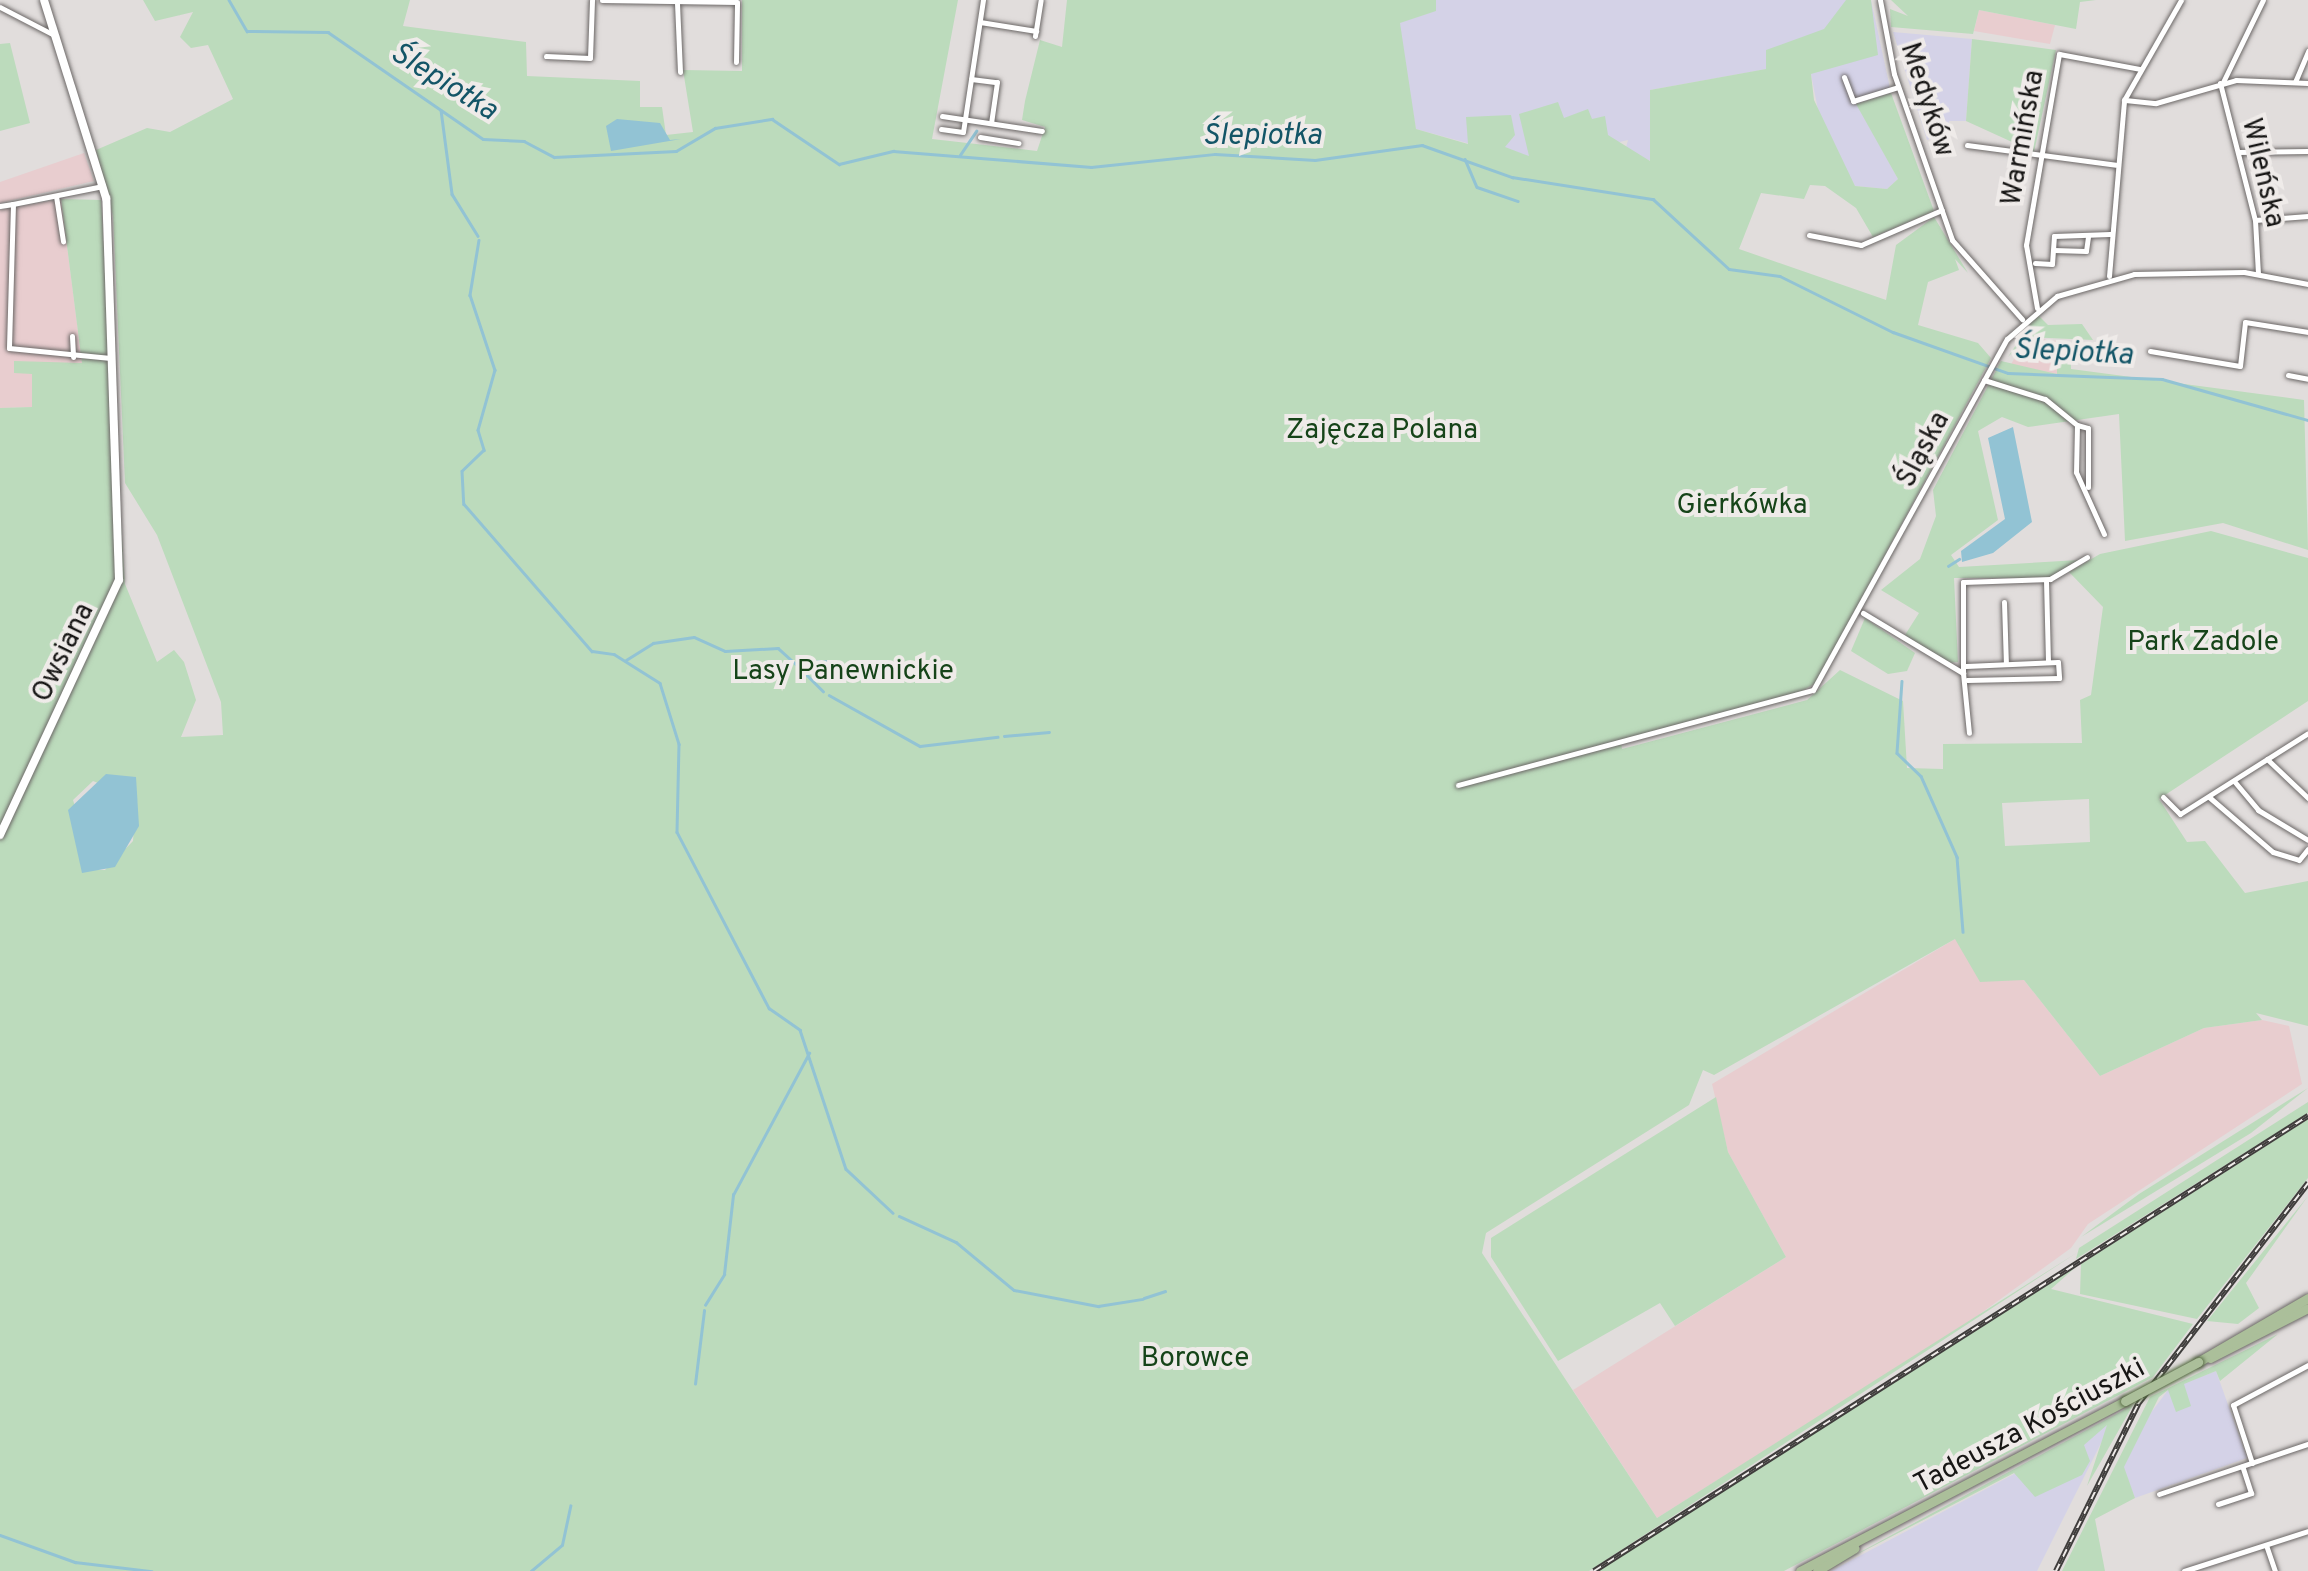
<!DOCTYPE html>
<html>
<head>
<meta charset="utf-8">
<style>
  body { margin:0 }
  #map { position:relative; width:2308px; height:1571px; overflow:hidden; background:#e1dddc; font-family:Overpass,sans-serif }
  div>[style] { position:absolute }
  .industrial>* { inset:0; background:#e8cdcf }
  .education>* { inset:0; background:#d4d2e7 }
  .green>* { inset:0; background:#bcdbbc }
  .water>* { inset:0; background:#92c3d4 }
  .stream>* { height:2.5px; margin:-1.25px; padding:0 1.25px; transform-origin:1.25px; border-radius:1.25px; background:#92c3d4 }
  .roads { filter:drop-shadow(0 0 2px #6b6766) drop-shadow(0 0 2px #6b6766) }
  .street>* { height:5px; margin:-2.5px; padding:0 2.5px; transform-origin:2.5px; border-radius:2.5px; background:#fff }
  .secondary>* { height:8px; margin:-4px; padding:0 4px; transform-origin:4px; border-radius:4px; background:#fff }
  .primary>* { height:9px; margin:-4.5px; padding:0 4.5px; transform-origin:4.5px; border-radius:4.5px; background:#abbf9a }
  .rail>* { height:6px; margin-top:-3px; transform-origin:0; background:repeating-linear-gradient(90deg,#efebe9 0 8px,#3f3d3c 0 16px); box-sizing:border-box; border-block:2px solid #3f3d3c }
  .bridges { filter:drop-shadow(0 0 2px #536940) drop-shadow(0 0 2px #536940) }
  .primary-bridge>* { height:9px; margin:-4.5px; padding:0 4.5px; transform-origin:4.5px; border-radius:4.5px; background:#abbf9a }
  span { translate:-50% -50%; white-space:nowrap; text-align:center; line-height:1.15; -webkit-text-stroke:8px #efebe9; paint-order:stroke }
  .street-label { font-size:28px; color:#171615 }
  .park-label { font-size:28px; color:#164419 }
  .water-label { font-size:30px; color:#135567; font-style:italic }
</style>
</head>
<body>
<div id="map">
  <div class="industrial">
    <div style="clip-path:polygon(1979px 10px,2055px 25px,2050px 44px,1974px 31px)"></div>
    <div style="clip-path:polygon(84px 153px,94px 181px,0 203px,0 182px)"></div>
    <div style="clip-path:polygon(61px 199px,82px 363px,32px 373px,32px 407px,0 408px,0 210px)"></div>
    <div style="clip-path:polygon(2027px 337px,2056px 341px,2057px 374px,2010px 366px)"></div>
    <div style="clip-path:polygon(1955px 939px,2024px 980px,2100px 1076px,2204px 1028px,2262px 1020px,2289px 1026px,2302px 1084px,2088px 1224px,2071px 1248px,1966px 1324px,1657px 1518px,1573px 1390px,1786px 1257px,1728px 1152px,1712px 1084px)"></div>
  </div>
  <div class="education">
    <div style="clip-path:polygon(1436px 0,1871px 0,1891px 93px,1857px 104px,1898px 179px,1887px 189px,1855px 186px,1820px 120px,1811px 74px,1767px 69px,1650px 90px,1651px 161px,1625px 151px,1628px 140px,1536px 162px,1416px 129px,1396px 20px)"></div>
    <div style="clip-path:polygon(1893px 32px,1972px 39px,1966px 121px,1949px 121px,1950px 131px,1927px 140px)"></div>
    <div style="clip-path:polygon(2216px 1371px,2247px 1458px,2135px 1498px,2123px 1467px,2138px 1430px,2168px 1390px)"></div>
    <div style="clip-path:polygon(2109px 1427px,2037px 1571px,1831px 1571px,2107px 1425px)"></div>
  </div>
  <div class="green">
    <div style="clip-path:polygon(evenodd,143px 0,410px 0,403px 26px,526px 42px,527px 76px,640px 81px,640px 107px,662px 107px,666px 135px,693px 132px,683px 70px,742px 71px,742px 0,958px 0,932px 139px,1037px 151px,1045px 127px,1022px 120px,1025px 101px,1040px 40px,1062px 47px,1067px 0,1436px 0,1436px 11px,1400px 23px,1416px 129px,1468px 144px,1466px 117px,1511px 115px,1515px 135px,1505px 147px,1529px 156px,1519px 114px,1558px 102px,1564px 118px,1588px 109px,1592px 119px,1605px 116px,1608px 135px,1650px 161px,1650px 90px,1766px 69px,1766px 50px,1824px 29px,1846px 0,1871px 0,1878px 55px,1811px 74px,1814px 100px,1855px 186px,1887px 189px,1898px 179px,1856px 104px,1891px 93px,1934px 211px,1873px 237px,1856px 208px,1825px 186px,1810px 185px,1804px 199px,1761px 193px,1739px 249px,1886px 300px,1896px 245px,1934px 217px,1968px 273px,1955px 259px,1959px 270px,1928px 282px,1918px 325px,1978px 343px,1991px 358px,1816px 683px,1784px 701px,1621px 742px,1622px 749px,1807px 700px,1840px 670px,1903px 701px,1907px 768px,1943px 769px,1943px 744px,2082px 743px,2080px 700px,2091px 695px,2103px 607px,2069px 572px,2100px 554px,2211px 531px,2308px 558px,2308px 701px,2159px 799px,2187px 842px,2205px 841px,2245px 893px,2308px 881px,2308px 1026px,2256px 1013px,2262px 1020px,2204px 1028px,2100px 1076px,2024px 980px,1980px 982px,1955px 939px,1714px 1075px,1703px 1070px,1689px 1105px,1486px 1233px,1482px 1253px,1657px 1518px,2078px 1252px,1589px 1571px,0 1571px,0 408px,32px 407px,32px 374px,14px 373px,14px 361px,82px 363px,61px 199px,101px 200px,125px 584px,157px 662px,174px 650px,184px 662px,196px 700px,181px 737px,223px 735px,221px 702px,157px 535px,125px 483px,113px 216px,96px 150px,147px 128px,170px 132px,233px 99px,208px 45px,191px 48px,180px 37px,193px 12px,155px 21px,143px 0,93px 781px,136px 798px,133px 841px,105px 870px,95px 870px,73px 800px,93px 781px,143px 0,2089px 799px,2090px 842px,2005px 846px,2002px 803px,2089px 799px)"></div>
    <div style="clip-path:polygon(1891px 0,2096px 0,2080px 2px,2076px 29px,1979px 10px,1973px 34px,1891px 27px,1890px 9px,1908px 16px)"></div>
    <div style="clip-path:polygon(1972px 39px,2056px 50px,2034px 152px,1966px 121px)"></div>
    <div style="clip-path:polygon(10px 43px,30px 123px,0 131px,0 44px)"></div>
    <div style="clip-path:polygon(2037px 314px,2048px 325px,2082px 324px,2093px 340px,2027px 337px,2008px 357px)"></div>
    <div style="clip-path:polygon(2057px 342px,2070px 342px,2071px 369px,2304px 400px,2308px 550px,2223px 523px,2125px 541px,2119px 414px,2028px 427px,2002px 417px,1978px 431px,1998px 520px,1951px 555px,1959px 567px,2079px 560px,2050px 578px,1954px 578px,1958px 662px,1947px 663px,1905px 635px,1919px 613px,1881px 590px,1920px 559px,1936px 516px,1933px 490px,2001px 361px,2057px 374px)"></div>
    <div style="clip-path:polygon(1865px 618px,1915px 653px,1907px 671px,1888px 674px,1851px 651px)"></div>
    <div style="clip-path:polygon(2308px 1088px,2251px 1133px,2081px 1237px,2139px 1194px)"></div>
    <div style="clip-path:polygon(1716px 1097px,1728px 1152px,1786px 1257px,1675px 1326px,1660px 1303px,1558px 1361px,1491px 1257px,1491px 1238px)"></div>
    <div style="clip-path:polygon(2308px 1102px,2308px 1113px,2076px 1259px,2079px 1248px)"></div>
    <div style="clip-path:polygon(2308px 1119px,2308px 1178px,2197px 1319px,2080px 1294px,2081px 1264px)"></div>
    <div style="clip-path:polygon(2308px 1196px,2246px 1283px,2259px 1308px,2238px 1324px,2207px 1321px)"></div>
    <div style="clip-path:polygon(2077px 1266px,2051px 1289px,2193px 1324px,2153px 1377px,1784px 1571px,1598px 1571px)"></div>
    <div style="clip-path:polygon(2278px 1334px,2220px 1381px,2216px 1371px,2184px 1384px,2191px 1406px,2176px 1412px,2168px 1390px,2159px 1397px,2124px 1467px,2135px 1498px,2095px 1519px,2105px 1571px,2062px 1571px,2150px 1397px)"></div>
    <div style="clip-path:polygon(2133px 1405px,2087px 1486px,2107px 1425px,2084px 1445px,2090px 1461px,2082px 1475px,2035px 1497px,2014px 1473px,1825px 1571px)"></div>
  </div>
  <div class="water">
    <div style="clip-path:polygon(617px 119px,660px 123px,670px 140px,681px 139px,611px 151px,606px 126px)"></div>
    <div style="clip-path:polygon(2013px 427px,2032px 522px,1993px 553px,1962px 562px,1961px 551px,2005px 519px,1988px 438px)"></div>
    <div style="clip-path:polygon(106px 774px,136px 777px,139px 826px,115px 867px,82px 873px,68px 810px)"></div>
  </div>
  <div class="stream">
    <div style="left:229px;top:0;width:36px;rotate:60deg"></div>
    <div style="left:247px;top:31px;width:81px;rotate:0.7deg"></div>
    <div style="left:328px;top:32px;width:188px;rotate:34.6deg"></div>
    <div style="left:483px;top:139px;width:41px;rotate:2.8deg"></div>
    <div style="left:524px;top:141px;width:34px;rotate:28deg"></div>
    <div style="left:554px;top:157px;width:122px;rotate:-2.8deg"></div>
    <div style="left:676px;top:151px;width:45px;rotate:-30.5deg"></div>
    <div style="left:715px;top:128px;width:58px;rotate:-9deg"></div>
    <div style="left:772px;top:119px;width:81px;rotate:33.9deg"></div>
    <div style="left:839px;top:164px;width:56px;rotate:-13.5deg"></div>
    <div style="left:893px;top:151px;width:199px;rotate:4.6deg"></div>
    <div style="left:1091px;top:167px;width:125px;rotate:-6deg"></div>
    <div style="left:1215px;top:154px;width:100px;rotate:3.4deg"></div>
    <div style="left:1315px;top:160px;width:108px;rotate:-8deg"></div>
    <div style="left:1422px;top:145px;width:96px;rotate:19.6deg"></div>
    <div style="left:1512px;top:177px;width:143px;rotate:8.9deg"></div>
    <div style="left:1653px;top:199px;width:103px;rotate:42.6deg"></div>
    <div style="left:1729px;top:269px;width:51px;rotate:7.8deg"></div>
    <div style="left:1780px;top:276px;width:126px;rotate:26.4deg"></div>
    <div style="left:1893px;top:332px;width:122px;rotate:19.6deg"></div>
    <div style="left:2008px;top:373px;width:154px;rotate:2.2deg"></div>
    <div style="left:2162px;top:379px;width:152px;rotate:15.7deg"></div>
    <div style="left:441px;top:110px;width:85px;rotate:82.5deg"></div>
    <div style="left:452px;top:194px;width:49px;rotate:58.2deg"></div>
    <div style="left:960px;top:155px;width:29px;rotate:-56deg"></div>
    <div style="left:1465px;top:159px;width:30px;rotate:67deg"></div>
    <div style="left:1477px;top:187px;width:43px;rotate:18.9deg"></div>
    <div style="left:479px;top:240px;width:56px;rotate:99.3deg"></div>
    <div style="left:470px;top:295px;width:79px;rotate:71.6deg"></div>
    <div style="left:495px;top:370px;width:62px;rotate:105.8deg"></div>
    <div style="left:478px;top:430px;width:21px;rotate:73deg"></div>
    <div style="left:484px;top:450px;width:30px;rotate:136deg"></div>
    <div style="left:462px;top:471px;width:33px;rotate:87deg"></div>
    <div style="left:464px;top:504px;width:195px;rotate:49deg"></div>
    <div style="left:592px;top:651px;width:22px;rotate:8deg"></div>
    <div style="left:614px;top:654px;width:54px;rotate:32.2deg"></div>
    <div style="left:660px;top:683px;width:64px;rotate:72.7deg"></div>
    <div style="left:679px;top:744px;width:88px;rotate:91.3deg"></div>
    <div style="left:677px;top:832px;width:199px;rotate:62.4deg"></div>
    <div style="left:769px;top:1008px;width:38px;rotate:35deg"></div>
    <div style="left:800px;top:1030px;width:146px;rotate:71.7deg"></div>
    <div style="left:846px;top:1169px;width:64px;rotate:43.1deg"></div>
    <div style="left:1948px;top:566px;width:13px;rotate:-32deg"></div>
    <div style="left:626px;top:660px;width:32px;rotate:-32deg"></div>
    <div style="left:653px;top:643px;width:41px;rotate:-8.3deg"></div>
    <div style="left:694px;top:637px;width:34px;rotate:24deg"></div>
    <div style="left:725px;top:651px;width:53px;rotate:-3.2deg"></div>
    <div style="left:778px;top:648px;width:25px;rotate:42deg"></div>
    <div style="left:797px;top:665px;width:23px;rotate:-10deg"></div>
    <div style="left:824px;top:661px;width:11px;rotate:10deg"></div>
    <div style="left:797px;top:665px;width:37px;rotate:45deg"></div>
    <div style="left:1902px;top:681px;width:72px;rotate:94deg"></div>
    <div style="left:1897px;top:753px;width:33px;rotate:44deg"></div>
    <div style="left:1921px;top:776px;width:89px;rotate:66deg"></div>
    <div style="left:1957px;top:857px;width:75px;rotate:85.4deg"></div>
    <div style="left:829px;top:695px;width:104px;rotate:29.3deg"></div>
    <div style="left:920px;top:746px;width:78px;rotate:-6.7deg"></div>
    <div style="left:1004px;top:736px;width:45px;rotate:-5.1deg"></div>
    <div style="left:899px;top:1216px;width:63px;rotate:24.5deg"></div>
    <div style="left:956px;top:1242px;width:75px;rotate:39.6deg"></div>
    <div style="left:1014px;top:1290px;width:86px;rotate:10.8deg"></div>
    <div style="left:1098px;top:1306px;width:45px;rotate:-9deg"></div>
    <div style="left:1144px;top:1298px;width:22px;rotate:-18deg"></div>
    <div style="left:705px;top:1305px;width:36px;rotate:-58deg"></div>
    <div style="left:724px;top:1274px;width:80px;rotate:-83.5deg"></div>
    <div style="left:733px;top:1195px;width:161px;rotate:-61.8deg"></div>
    <div style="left:695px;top:1384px;width:74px;rotate:-83deg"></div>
    <div style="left:0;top:1535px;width:80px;rotate:19.8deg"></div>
    <div style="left:75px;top:1562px;width:77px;rotate:6.8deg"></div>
    <div style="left:531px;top:1571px;width:40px;rotate:-40deg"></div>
    <div style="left:562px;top:1545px;width:40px;rotate:-78deg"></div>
  </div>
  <div class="roads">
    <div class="street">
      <div style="left:602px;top:0;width:135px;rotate:0.8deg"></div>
      <div style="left:1880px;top:0;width:75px;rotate:79.3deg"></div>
      <div style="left:1894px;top:74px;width:176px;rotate:70.7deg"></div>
      <div style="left:1952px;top:240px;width:106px;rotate:48.5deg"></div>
      <div style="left:677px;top:3px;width:69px;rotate:87.5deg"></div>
      <div style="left:0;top:7px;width:63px;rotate:27.4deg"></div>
      <div style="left:980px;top:22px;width:57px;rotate:9.1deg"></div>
      <div style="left:1035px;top:36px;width:36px;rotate:-81deg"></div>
      <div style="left:546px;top:56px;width:44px;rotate:2.6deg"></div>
      <div style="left:590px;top:58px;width:58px;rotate:-88deg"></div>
      <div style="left:736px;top:62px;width:59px;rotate:-89deg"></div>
      <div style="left:1844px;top:77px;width:26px;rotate:69deg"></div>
      <div style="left:1853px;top:101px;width:47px;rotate:-17.3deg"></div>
      <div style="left:971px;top:79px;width:26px;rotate:7deg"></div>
      <div style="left:997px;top:82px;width:41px;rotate:98.3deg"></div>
      <div style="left:2223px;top:82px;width:91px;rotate:-64deg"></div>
      <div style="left:2295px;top:82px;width:34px;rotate:-67deg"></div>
      <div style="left:2220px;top:83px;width:141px;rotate:75.7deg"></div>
      <div style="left:2255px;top:220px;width:53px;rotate:86.8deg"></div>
      <div style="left:2125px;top:100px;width:31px;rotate:6deg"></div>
      <div style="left:2156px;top:103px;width:83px;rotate:-16deg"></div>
      <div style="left:2236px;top:80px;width:72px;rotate:2.4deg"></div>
      <div style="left:942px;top:116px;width:101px;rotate:8.5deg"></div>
      <div style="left:941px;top:129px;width:22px;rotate:8deg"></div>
      <div style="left:963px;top:132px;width:134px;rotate:-81.4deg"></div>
      <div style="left:980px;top:137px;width:39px;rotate:9deg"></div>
      <div style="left:1967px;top:145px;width:150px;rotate:7.6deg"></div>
      <div style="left:2238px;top:152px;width:70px;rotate:-0.8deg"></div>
      <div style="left:103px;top:186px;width:92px;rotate:168.7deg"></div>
      <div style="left:13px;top:204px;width:144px;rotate:91.6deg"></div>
      <div style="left:9px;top:348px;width:102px;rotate:5.6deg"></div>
      <div style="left:56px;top:196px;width:46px;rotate:81.2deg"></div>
      <div style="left:0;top:206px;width:13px;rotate:-9deg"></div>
      <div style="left:2255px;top:220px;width:53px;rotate:-4.3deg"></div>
      <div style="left:1809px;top:235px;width:53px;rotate:10.9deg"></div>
      <div style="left:1861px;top:245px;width:88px;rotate:-23.4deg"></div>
      <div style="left:2054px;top:250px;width:32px;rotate:2deg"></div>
      <div style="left:2086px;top:251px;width:14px;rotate:-82deg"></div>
      <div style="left:2035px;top:263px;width:17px;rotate:3deg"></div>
      <div style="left:2052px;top:264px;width:28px;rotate:-86deg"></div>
      <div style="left:2054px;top:236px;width:56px;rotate:-2deg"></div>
      <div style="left:2109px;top:276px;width:177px;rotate:-85.1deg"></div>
      <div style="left:2124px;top:100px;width:115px;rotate:-60.3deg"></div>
      <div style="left:2037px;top:308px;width:64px;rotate:-99.9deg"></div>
      <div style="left:2026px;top:245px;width:194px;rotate:-80.2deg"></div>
      <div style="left:2059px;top:54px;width:82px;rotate:10.5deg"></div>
      <div style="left:72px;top:336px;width:21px;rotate:87deg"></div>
      <div style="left:2150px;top:351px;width:91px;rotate:9.5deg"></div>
      <div style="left:2240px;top:366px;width:44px;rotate:-83.5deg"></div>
      <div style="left:2245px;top:322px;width:64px;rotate:9deg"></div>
      <div style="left:2288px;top:375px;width:20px;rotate:11deg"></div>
      <div style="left:1984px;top:380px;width:64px;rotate:17.3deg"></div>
      <div style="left:2045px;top:399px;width:41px;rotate:39.1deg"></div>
      <div style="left:2077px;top:425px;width:47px;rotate:91.2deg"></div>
      <div style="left:2076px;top:472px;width:68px;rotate:65.7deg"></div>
      <div style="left:2077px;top:425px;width:11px;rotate:15deg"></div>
      <div style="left:2088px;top:428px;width:59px;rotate:90deg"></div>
      <div style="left:2046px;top:580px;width:82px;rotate:88.6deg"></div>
      <div style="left:2004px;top:602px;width:62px;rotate:88.2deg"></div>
      <div style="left:1863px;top:613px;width:117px;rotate:31deg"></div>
      <div style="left:1963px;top:673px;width:60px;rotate:84.3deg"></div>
      <div style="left:1966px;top:666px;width:92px;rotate:-2.5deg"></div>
      <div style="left:2058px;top:662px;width:16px;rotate:86deg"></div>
      <div style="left:2059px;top:678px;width:92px;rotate:178.8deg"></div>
      <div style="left:1963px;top:673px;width:91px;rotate:-90deg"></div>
      <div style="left:1963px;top:582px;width:87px;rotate:-2deg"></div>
      <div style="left:2050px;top:579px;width:43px;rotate:-30.7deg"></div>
      <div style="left:2267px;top:759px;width:57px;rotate:43.6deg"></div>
      <div style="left:2234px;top:781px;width:38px;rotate:50deg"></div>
      <div style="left:2258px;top:810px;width:58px;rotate:31deg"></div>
      <div style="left:1458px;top:785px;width:367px;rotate:-15deg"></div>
      <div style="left:1813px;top:690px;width:401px;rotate:-61.1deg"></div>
      <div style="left:2007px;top:339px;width:66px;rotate:-40.7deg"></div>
      <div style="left:2057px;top:296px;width:80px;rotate:-15.9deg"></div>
      <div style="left:2134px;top:274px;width:110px;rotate:-1deg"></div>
      <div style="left:2244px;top:272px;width:65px;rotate:10.6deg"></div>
      <div style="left:2163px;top:797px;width:24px;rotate:45deg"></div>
      <div style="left:2180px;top:814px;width:151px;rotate:-32.3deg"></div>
      <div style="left:2209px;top:797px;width:84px;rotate:40.7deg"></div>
      <div style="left:2273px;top:852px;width:27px;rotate:17deg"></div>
      <div style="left:2299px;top:860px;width:14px;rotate:-51deg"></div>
      <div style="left:2252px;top:1463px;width:61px;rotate:-108.1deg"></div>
      <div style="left:2233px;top:1405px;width:85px;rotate:-28.1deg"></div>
      <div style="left:2159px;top:1494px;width:157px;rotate:-18.6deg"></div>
      <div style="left:2218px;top:1504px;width:35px;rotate:-18deg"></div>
      <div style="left:2251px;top:1493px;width:28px;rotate:-108deg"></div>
      <div style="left:2266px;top:1545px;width:28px;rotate:71deg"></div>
      <div style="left:2184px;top:1571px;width:130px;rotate:-17.9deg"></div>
    </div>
    <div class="secondary">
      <div style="left:0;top:835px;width:281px;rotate:-65deg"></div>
      <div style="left:119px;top:580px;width:382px;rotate:-91.9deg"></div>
      <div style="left:106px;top:198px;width:207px;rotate:-107.4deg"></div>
    </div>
    <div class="primary">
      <div style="left:2210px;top:1358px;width:110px;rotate:-27deg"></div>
      <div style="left:2198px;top:1362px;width:127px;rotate:-30.2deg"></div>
      <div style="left:1800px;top:1571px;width:367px;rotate:-27.6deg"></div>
      <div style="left:1817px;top:1571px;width:44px;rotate:-31.2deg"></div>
    </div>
  </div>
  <div class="rail">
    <div style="left:1594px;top:1571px;width:847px;rotate:-32.51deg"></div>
    <div style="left:2056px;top:1571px;width:186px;rotate:-63.8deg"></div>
    <div style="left:2138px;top:1404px;width:279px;rotate:-52.4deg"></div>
  </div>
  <div class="bridges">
    <div class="primary-bridge">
      <div style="left:2125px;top:1401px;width:83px;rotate:-28.1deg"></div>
    </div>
  </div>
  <div class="street-label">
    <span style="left:1926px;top:100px;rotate:72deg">Medyków</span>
    <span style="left:2024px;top:138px;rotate:-80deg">Warmińska</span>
    <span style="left:2262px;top:173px;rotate:77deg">Wileńska</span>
    <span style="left:1924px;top:450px;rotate:-62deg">Śląska</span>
    <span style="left:64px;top:653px;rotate:-64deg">Owsiana</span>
    <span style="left:2030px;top:1427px;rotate:-28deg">Tadeusza Kościuszki</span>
  </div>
  <div class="park-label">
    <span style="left:1382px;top:431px">Zajęcza Polana</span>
    <span style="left:1742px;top:506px">Gierkówka</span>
    <span style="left:2203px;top:643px">Park Zadole</span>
    <span style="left:843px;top:672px">Lasy Panewnickie</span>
    <span style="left:1195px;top:1359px">Borowce</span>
  </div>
  <div class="water-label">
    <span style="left:443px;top:83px;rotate:32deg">Ślepiotka</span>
    <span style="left:1262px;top:137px">Ślepiotka</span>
    <span style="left:2073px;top:354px;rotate:3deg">Ślepiotka</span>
  </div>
</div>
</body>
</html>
